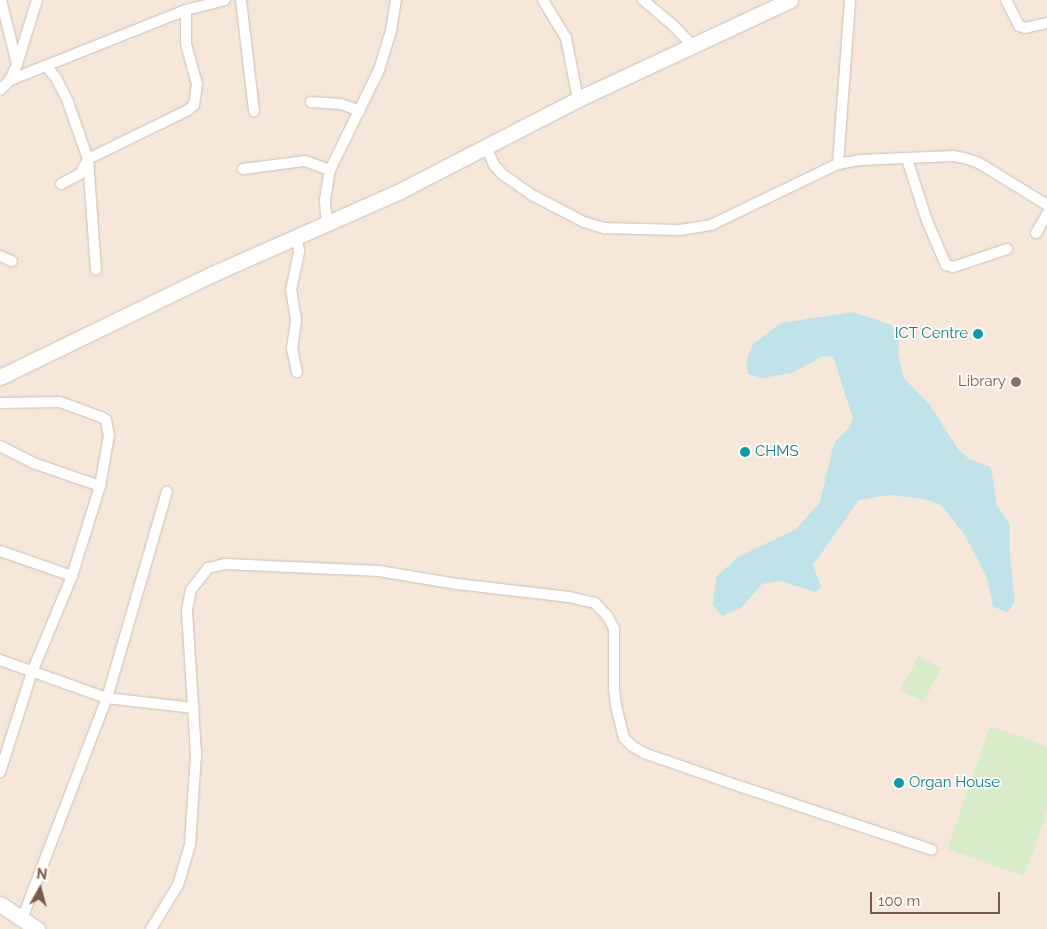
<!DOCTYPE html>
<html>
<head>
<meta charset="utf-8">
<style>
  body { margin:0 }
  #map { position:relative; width:1047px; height:929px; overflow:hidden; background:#fdf6ec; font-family:Raleway,sans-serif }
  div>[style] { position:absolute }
  .residential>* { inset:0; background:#f5e8da }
  .green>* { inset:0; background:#d8ecc9 }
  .water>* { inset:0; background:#bfe3e8 }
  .roads { filter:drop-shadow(0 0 1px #d1beb0) drop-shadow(0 0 1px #d1beb0) }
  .street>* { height:10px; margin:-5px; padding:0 5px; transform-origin:5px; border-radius:5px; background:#fff }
  .secondary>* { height:15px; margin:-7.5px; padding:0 7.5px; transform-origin:7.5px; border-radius:7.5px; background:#fff }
  .dots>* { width:14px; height:14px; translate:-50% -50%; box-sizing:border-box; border:2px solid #fffaf3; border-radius:50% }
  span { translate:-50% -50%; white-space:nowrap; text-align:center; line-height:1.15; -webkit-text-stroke:4px #fffaf3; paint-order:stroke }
  .culture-label { font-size:15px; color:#0d838f }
  .right { translate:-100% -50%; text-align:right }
  .left { translate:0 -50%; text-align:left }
  .education-label { font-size:15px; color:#785e54 }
  .north { position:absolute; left:15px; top:864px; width:50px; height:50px; -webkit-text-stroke:4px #fffaf3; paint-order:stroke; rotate:7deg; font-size:14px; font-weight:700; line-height:20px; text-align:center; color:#7a5c4d }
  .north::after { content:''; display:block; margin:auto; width:18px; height:22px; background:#7a5c4d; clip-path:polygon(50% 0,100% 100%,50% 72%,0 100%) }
  .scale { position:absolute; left:870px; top:892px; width:130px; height:22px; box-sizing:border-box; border:2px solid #7a5c4d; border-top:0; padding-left:6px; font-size:15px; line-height:18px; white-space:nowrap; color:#7a5c4d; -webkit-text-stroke:4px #fffaf3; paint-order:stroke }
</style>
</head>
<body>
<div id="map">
  <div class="residential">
    <div style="clip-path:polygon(0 0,1047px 0,1047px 929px,0 929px)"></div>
  </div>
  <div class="green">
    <div style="clip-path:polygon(919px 656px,941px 668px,923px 702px,900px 690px)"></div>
    <div style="clip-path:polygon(990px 726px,1047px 746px,1047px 812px,1024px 876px,947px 849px)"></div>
  </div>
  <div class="water">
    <div style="clip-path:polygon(853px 312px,892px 325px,899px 340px,898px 354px,904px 378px,930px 405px,958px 449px,969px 459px,991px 467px,997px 506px,1010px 524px,1010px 555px,1015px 601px,1007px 613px,993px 606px,986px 575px,964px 534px,941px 505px,924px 499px,889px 495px,859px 500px,813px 565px,821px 587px,815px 592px,780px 581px,762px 584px,742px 607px,722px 616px,713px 605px,716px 577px,738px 557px,796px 529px,820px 502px,834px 443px,849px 428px,853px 419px,833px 356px,821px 357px,792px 373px,762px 378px,748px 374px,746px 361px,753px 344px,781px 323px)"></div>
  </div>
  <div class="roads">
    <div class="street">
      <div style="left:1px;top:0;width:66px;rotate:76deg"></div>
      <div style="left:241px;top:0;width:112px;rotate:83.3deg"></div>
      <div style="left:543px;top:0;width:44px;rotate:58.8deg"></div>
      <div style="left:566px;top:38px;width:62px;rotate:78.9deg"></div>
      <div style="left:643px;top:0;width:40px;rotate:40deg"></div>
      <div style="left:674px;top:26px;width:26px;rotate:47deg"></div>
      <div style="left:1006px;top:0;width:29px;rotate:63deg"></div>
      <div style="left:1019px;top:26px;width:6px;rotate:18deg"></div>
      <div style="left:1025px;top:28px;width:23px;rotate:-13deg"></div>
      <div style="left:46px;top:66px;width:16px;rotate:50deg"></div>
      <div style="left:56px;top:78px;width:27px;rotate:63deg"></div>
      <div style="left:68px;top:102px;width:60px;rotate:70.7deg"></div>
      <div style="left:88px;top:159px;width:111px;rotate:85.9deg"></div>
      <div style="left:10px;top:80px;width:189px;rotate:-21.7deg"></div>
      <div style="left:186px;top:10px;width:40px;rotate:-14.4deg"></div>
      <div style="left:0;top:90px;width:14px;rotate:-45deg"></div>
      <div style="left:10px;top:80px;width:17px;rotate:-66deg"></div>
      <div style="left:17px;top:64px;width:67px;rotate:-72.6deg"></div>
      <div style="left:311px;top:102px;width:30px;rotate:4deg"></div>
      <div style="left:341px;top:104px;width:20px;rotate:20deg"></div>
      <div style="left:486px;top:147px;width:20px;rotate:66deg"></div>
      <div style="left:494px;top:165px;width:12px;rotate:48deg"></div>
      <div style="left:502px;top:174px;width:39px;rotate:35deg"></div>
      <div style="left:534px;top:196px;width:56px;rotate:27.5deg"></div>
      <div style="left:584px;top:222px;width:21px;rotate:17deg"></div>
      <div style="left:604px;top:228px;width:76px;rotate:1.5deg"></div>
      <div style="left:680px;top:230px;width:31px;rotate:-9deg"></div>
      <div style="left:711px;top:225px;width:141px;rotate:-25.7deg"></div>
      <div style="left:838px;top:164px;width:22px;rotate:-10deg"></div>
      <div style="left:860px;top:160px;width:93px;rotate:-2.5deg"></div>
      <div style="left:953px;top:156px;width:11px;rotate:10deg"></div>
      <div style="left:964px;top:158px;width:16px;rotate:18deg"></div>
      <div style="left:979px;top:163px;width:80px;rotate:31.7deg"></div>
      <div style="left:907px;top:159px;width:65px;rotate:72.1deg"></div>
      <div style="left:927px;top:221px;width:48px;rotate:66.6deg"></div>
      <div style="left:946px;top:265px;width:7px;rotate:16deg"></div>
      <div style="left:953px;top:267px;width:57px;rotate:-18.4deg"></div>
      <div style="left:838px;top:164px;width:164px;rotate:-85.8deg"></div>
      <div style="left:243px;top:169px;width:63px;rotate:-7.4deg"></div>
      <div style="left:305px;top:161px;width:27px;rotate:20deg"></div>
      <div style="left:61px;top:184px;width:21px;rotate:-28deg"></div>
      <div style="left:80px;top:174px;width:17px;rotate:-62deg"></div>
      <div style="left:88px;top:159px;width:111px;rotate:-26.1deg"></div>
      <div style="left:188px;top:110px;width:8px;rotate:-40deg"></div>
      <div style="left:194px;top:105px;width:21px;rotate:-82deg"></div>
      <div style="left:197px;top:84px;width:41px;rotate:-105.4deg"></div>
      <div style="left:186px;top:44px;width:34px;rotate:-90deg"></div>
      <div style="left:327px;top:225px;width:25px;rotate:-95deg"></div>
      <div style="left:325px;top:200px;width:30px;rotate:-81deg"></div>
      <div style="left:330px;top:170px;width:111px;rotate:-63.9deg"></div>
      <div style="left:379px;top:70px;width:41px;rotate:-72.9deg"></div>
      <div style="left:391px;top:31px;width:31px;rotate:-81deg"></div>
      <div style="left:1036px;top:233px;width:22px;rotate:-60deg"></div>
      <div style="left:0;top:256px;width:13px;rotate:23deg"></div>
      <div style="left:297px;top:372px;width:24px;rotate:-102deg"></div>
      <div style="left:292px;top:349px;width:29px;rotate:-82deg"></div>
      <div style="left:296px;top:320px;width:30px;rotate:-99deg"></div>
      <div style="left:291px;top:290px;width:40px;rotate:-78deg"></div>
      <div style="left:299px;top:251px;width:14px;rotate:-98deg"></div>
      <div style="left:0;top:403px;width:60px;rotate:-1deg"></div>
      <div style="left:60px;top:402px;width:44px;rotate:20.1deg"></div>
      <div style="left:101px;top:417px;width:6px;rotate:31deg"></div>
      <div style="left:106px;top:420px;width:15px;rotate:79deg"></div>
      <div style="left:109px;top:435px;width:52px;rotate:100deg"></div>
      <div style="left:100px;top:486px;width:94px;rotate:107.3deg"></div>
      <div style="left:72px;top:576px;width:104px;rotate:112.6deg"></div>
      <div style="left:32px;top:672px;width:105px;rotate:107.7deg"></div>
      <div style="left:0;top:446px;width:37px;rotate:27deg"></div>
      <div style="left:33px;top:463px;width:71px;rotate:18.9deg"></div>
      <div style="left:0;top:551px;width:76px;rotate:19.1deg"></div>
      <div style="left:0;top:660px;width:114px;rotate:19.6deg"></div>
      <div style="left:107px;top:698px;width:87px;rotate:6.6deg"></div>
      <div style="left:22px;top:919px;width:237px;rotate:-69deg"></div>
      <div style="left:107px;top:698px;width:215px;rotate:-73.8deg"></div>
      <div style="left:151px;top:929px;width:52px;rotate:-58.5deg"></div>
      <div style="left:178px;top:885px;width:42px;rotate:-73.3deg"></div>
      <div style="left:190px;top:845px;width:91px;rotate:-86.2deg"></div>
      <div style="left:196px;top:754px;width:144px;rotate:-93.6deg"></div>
      <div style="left:187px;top:610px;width:20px;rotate:-79deg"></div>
      <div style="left:191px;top:590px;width:28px;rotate:-52deg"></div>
      <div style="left:208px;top:568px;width:18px;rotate:-13deg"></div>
      <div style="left:226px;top:564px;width:153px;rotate:2.6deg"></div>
      <div style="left:379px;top:571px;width:79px;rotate:9.5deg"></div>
      <div style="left:457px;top:584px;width:113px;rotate:6.6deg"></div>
      <div style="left:569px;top:597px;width:27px;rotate:13deg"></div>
      <div style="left:595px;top:603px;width:19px;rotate:47deg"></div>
      <div style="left:608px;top:617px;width:13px;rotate:63deg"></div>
      <div style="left:614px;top:629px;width:60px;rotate:90deg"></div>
      <div style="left:614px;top:689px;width:17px;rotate:83deg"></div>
      <div style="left:616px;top:706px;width:33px;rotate:76deg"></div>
      <div style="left:624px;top:738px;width:11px;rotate:45deg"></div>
      <div style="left:632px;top:746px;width:14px;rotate:30deg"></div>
      <div style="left:644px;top:753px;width:101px;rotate:19.2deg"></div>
      <div style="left:739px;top:786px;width:203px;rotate:18.3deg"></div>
    </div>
    <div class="secondary">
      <div style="left:0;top:377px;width:236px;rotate:-25.9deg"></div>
      <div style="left:212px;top:274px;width:206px;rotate:-23.8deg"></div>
      <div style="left:400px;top:191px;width:200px;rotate:-27.3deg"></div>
      <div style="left:578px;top:99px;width:234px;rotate:-25deg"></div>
      <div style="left:0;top:904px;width:45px;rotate:34deg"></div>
    </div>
  </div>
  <div class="dots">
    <div style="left:978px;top:334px;background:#0f9aa8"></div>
    <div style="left:1016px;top:382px;background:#8d6e63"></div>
    <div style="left:745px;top:452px;background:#0f9aa8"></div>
    <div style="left:899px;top:783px;background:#0f9aa8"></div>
  </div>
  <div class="culture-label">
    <span class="right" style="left:968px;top:334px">ICT Centre</span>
    <span class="left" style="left:755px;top:452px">CHMS</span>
    <span class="left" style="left:909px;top:783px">Organ House</span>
  </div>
  <div class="education-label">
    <span class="right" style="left:1006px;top:382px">Library</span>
  </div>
  <div class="north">N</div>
  <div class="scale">100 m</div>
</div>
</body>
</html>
